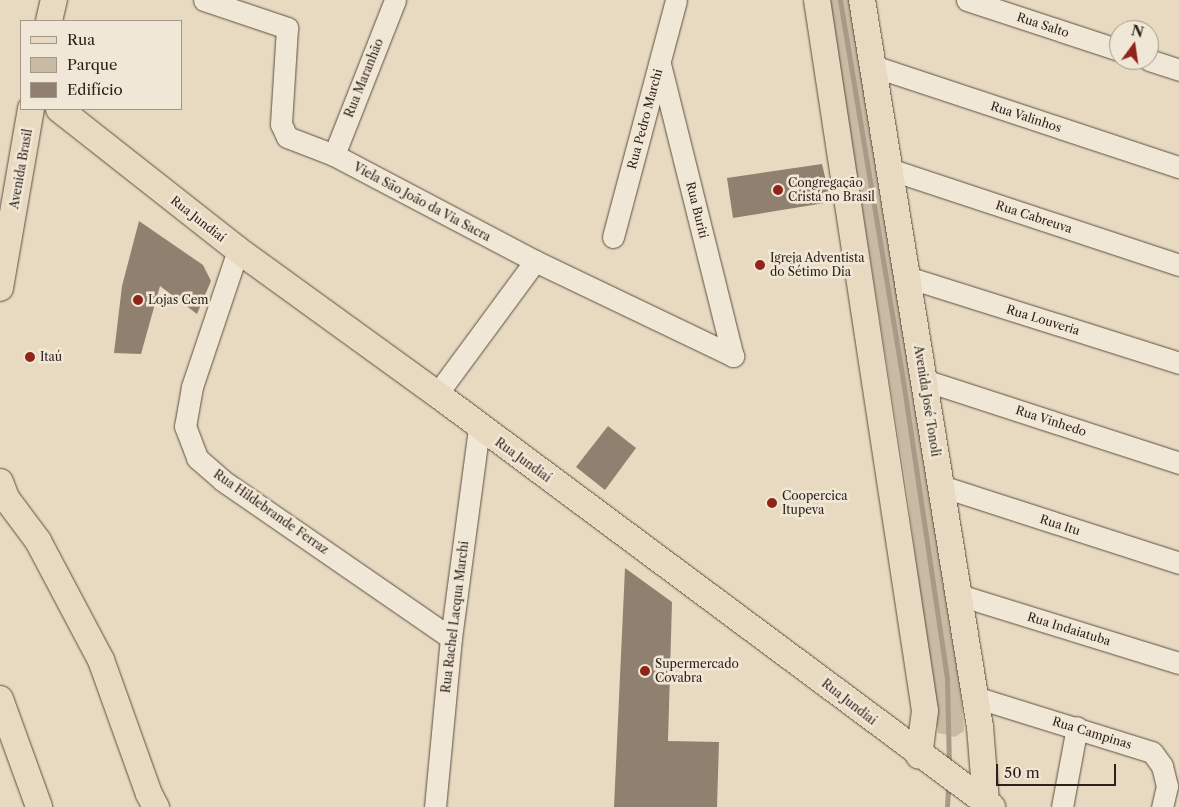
<!DOCTYPE html>
<html>
<head>
<meta charset="utf-8">
<style>
  body { margin:0 }
  #map { position:relative; width:1179px; height:807px; overflow:hidden; background:#e8dac0; font-family:"Libre Caslon Text",serif }
  div>[style] { position:absolute }
  .green>* { inset:0; background:#c8baa3 }
  .stream>* { height:5px; margin:-2.5px; padding:0 2.5px; transform-origin:2.5px; border-radius:2.5px; background:#a99a87 }
  .building>* { inset:0; background:#8f806f }
  .roads { filter:drop-shadow(0 0 1px #5c4e42) drop-shadow(0 0 1px #5c4e42) }
  .minor>* { height:21px; margin:-10.5px; padding:0 10.5px; transform-origin:10.5px; border-radius:10.5px; background:#f0e7d6 }
  .major>* { height:26px; margin:-13px; padding:0 13px; transform-origin:13px; border-radius:13px; background:#e8dac0 }
  .dots>* { width:14px; height:14px; translate:-50% -50%; box-sizing:border-box; border:2px solid #f0e7d6; border-radius:50% }
  span { translate:-50% -50%; white-space:nowrap; text-align:center; line-height:1.15; -webkit-text-stroke:5px #f0e7d6; paint-order:stroke }
  .street-label { font-size:12px; color:#2e1f18 }
  .poi-label { font-size:12px; color:#2e1f18 }
  .left { translate:0 -50%; text-align:left }
  .legend { position:absolute; left:20px; top:20px; width:162px; height:90px; box-sizing:border-box; background:#f0e7d6; border:1px solid #a2978a; margin:0; padding:6px 9px; list-style:none; font-size:15px; color:#2e1f18 }
  .legend li { display:flex; align-items:center; gap:10px; height:25px }
  .legend b { width:25px; border:1px solid #a2978a }
  .north { position:absolute; left:1109px; top:20px; width:50px; height:50px; box-sizing:border-box; background:#f0e7d6; border:1px solid #a2978a; border-radius:50%; rotate:14deg; font-size:14px; font-weight:700; line-height:20px; text-align:center; color:#2e1f18 }
  .north::after { content:''; display:block; margin:auto; width:18px; height:22px; background:#8f2418; clip-path:polygon(50% 0,100% 100%,50% 72%,0 100%) }
  .scale { position:absolute; left:996px; top:764px; width:120px; height:22px; box-sizing:border-box; border:2px solid #2e1f18; border-top:0; padding-left:6px; font-size:15px; line-height:18px; white-space:nowrap; color:#2e1f18; -webkit-text-stroke:4px #f0e7d6; paint-order:stroke }
</style>
</head>
<body>
<div id="map">
  <div class="green">
    <div style="clip-path:polygon(829px 0,851px 0,961px 693px,964px 731px,955px 737px,938px 733px,907px 490px)"></div>
  </div>
  <div class="stream">
    <div style="left:840px;top:0;width:392px;rotate:80.6deg"></div>
    <div style="left:904px;top:387px;width:295px;rotate:81.6deg"></div>
    <div style="left:947px;top:679px;width:85px;rotate:88.7deg"></div>
    <div style="left:947px;top:807px;width:22px;rotate:-87deg"></div>
  </div>
  <div class="building">
    <div style="clip-path:polygon(822px 164px,831px 202px,733px 218px,727px 178px)"></div>
    <div style="clip-path:polygon(139px 221px,203px 265px,211px 281px,197px 314px,160px 286px,141px 354px,114px 353px,122px 286px)"></div>
    <div style="clip-path:polygon(608px 426px,636px 448px,605px 490px,576px 467px)"></div>
    <div style="clip-path:polygon(625px 568px,672px 602px,668px 741px,719px 742px,717px 807px,614px 807px)"></div>
  </div>
  <div class="roads">
    <div class="minor">
      <div style="left:204px;top:0;width:88px;rotate:18.6deg"></div>
      <div style="left:287px;top:28px;width:96px;rotate:93.6deg"></div>
      <div style="left:281px;top:124px;width:14px;rotate:65deg"></div>
      <div style="left:287px;top:137px;width:50px;rotate:21deg"></div>
      <div style="left:334px;top:155px;width:227px;rotate:27.8deg"></div>
      <div style="left:535px;top:261px;width:220px;rotate:25.6deg"></div>
      <div style="left:967px;top:0;width:160px;rotate:18.2deg"></div>
      <div style="left:1149px;top:60px;width:32px;rotate:18deg"></div>
      <div style="left:660px;top:64px;width:301px;rotate:76deg"></div>
      <div style="left:873px;top:66px;width:322px;rotate:18.3deg"></div>
      <div style="left:334px;top:155px;width:167px;rotate:-68.5deg"></div>
      <div style="left:889px;top:169px;width:305px;rotate:18.3deg"></div>
      <div style="left:613px;top:237px;width:245px;rotate:-75.1deg"></div>
      <div style="left:238px;top:250px;width:145px;rotate:108.6deg"></div>
      <div style="left:192px;top:387px;width:40px;rotate:100deg"></div>
      <div style="left:185px;top:426px;width:34px;rotate:69deg"></div>
      <div style="left:197px;top:458px;width:33px;rotate:41deg"></div>
      <div style="left:222px;top:480px;width:278px;rotate:34.6deg"></div>
      <div style="left:907px;top:277px;width:285px;rotate:17.5deg"></div>
      <div style="left:924px;top:380px;width:268px;rotate:18deg"></div>
      <div style="left:437px;top:394px;width:165px;rotate:-53.6deg"></div>
      <div style="left:941px;top:486px;width:250px;rotate:17.9deg"></div>
      <div style="left:959px;top:595px;width:230px;rotate:17.2deg"></div>
      <div style="left:975px;top:697px;width:185px;rotate:17.3deg"></div>
      <div style="left:1152px;top:752px;width:17px;rotate:54deg"></div>
      <div style="left:1162px;top:766px;width:21px;rotate:76deg"></div>
      <div style="left:1167px;top:786px;width:22px;rotate:103deg"></div>
      <div style="left:435px;top:807px;width:170px;rotate:-84.6deg"></div>
      <div style="left:451px;top:638px;width:213px;rotate:-82.4deg"></div>
      <div style="left:1062px;top:807px;width:81px;rotate:-79.4deg"></div>
    </div>
    <div class="major">
      <div style="left:817px;top:0;width:719px;rotate:81.36deg"></div>
      <div style="left:925px;top:711px;width:45px;rotate:97.6deg"></div>
      <div style="left:862px;top:0;width:737px;rotate:80.78deg"></div>
      <div style="left:980px;top:727px;width:75px;rotate:85.4deg"></div>
      <div style="left:49px;top:21px;width:22px;rotate:-77deg"></div>
      <div style="left:59px;top:109px;width:228px;rotate:38.2deg"></div>
      <div style="left:238px;top:250px;width:246px;rotate:35.9deg"></div>
      <div style="left:437px;top:394px;width:692px;rotate:36.65deg"></div>
      <div style="left:0;top:288px;width:182px;rotate:-80.2deg"></div>
      <div style="left:0;top:482px;width:17px;rotate:69deg"></div>
      <div style="left:6px;top:498px;width:54px;rotate:53.3deg"></div>
      <div style="left:38px;top:541px;width:135px;rotate:62.1deg"></div>
      <div style="left:101px;top:660px;width:142px;rotate:70.3deg"></div>
      <div style="left:149px;top:794px;width:15px;rotate:62deg"></div>
      <div style="left:0;top:699px;width:115px;rotate:70.1deg"></div>
    </div>
  </div>
  <div class="dots">
    <div style="left:778px;top:190px;background:#8f2418"></div>
    <div style="left:760px;top:265px;background:#8f2418"></div>
    <div style="left:138px;top:300px;background:#8f2418"></div>
    <div style="left:30px;top:357px;background:#8f2418"></div>
    <div style="left:772px;top:503px;background:#8f2418"></div>
    <div style="left:645px;top:671px;background:#8f2418"></div>
  </div>
  <div class="street-label">
    <span style="left:1043px;top:25px;rotate:18deg">Rua Salto</span>
    <span style="left:364px;top:78px;rotate:-68deg">Rua Maranhão</span>
    <span style="left:1026px;top:117px;rotate:18deg">Rua Valinhos</span>
    <span style="left:645px;top:119px;rotate:-75deg">Rua Pedro Marchi</span>
    <span style="left:21px;top:169px;rotate:-80deg">Avenida Brasil</span>
    <span style="left:422px;top:202px;rotate:28deg">Viela São João da Via Sacra</span>
    <span style="left:697px;top:210px;rotate:76deg">Rua Buriti</span>
    <span style="left:1034px;top:217px;rotate:18deg">Rua Cabreuva</span>
    <span style="left:198px;top:219px;rotate:38deg">Rua Jundiaí</span>
    <span style="left:1043px;top:320px;rotate:17deg">Rua Louveria</span>
    <span style="left:927px;top:401px;rotate:81deg">Avenida José Tonoli</span>
    <span style="left:1051px;top:421px;rotate:18deg">Rua Vinhedo</span>
    <span style="left:523px;top:460px;rotate:36deg">Rua Jundiaí</span>
    <span style="left:271px;top:512px;rotate:35deg">Rua Hildebrande Ferraz</span>
    <span style="left:1060px;top:525px;rotate:18deg">Rua Itu</span>
    <span style="left:455px;top:617px;rotate:-83deg">Rua Rachel Lacqua Marchi</span>
    <span style="left:1069px;top:629px;rotate:17deg">Rua Indaiatuba</span>
    <span style="left:849px;top:702px;rotate:38deg">Rua Jundiaí</span>
    <span style="left:1092px;top:733px;rotate:17deg">Rua Campinas</span>
  </div>
  <div class="poi-label">
    <span class="left" style="left:788px;top:190px">Congregação<br>Cristá no Brasil</span>
    <span class="left" style="left:770px;top:265px">Igreja Adventista<br>do Sétimo Dia</span>
    <span class="left" style="left:148px;top:300px">Lojas Cem</span>
    <span class="left" style="left:40px;top:357px">Itaú</span>
    <span class="left" style="left:782px;top:503px">Coopercica<br>Itupeva</span>
    <span class="left" style="left:655px;top:671px">Supermercado<br>Covabra</span>
  </div>
  <ul class="legend">
  <li><b style="height:6px;background:#e8dac0"></b>Rua</li>
  <li><b style="height:14px;background:#c8baa3"></b>Parque</li>
  <li><b style="height:14px;background:#8f806f"></b>Edifício</li>
  </ul>
  <div class="north">N</div>
  <div class="scale">50 m</div>
</div>
</body>
</html>
